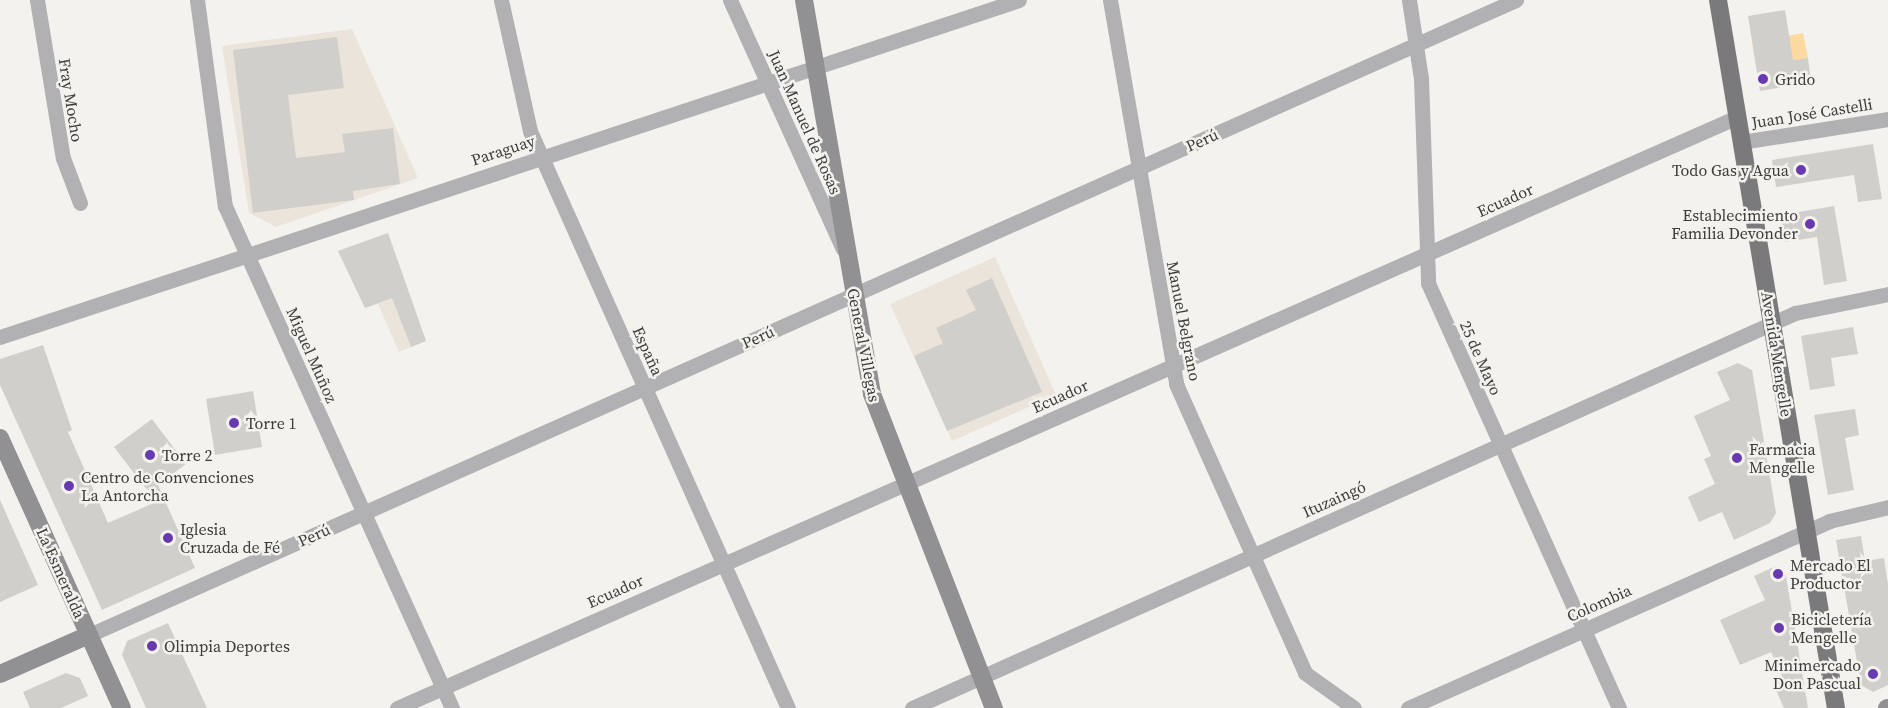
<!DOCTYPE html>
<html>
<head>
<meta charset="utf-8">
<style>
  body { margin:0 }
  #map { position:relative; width:1888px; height:708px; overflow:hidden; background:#f4f2ee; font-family:"Source Serif 4",serif }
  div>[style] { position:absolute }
  .built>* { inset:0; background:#ebe4da }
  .green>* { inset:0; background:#fcdaa1 }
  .building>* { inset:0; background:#d1cfcb }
  .street>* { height:15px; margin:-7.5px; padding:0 7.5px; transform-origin:7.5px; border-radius:7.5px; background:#b1b0b2 }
  .secondary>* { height:18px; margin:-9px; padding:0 9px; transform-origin:9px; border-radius:9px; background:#919093 }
  .primary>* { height:18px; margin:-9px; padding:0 9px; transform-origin:9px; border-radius:9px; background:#7a797c }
  .dots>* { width:16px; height:16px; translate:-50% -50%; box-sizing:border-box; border:3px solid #f4f2ee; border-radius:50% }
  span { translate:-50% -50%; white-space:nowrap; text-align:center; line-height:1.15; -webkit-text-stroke:5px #f4f2ee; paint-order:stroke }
  .poi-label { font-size:16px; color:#3d3c3b }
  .left { translate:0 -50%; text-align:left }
  .right { translate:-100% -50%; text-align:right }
  .street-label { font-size:16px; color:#3d3c3b }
</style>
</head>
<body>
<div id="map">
  <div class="built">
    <div style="clip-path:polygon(352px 29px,418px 178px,276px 227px,249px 213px,222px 46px)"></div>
    <div style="clip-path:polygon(388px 233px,426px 341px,399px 352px,378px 304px,365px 308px,338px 251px)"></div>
    <div style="clip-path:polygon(995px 257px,1056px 395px,952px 441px,890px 304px)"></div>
  </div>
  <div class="green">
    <div style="clip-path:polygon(1803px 33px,1808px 58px,1756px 66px,1752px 42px)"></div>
  </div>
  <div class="building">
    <div style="clip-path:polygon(1785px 10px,1793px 60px,1808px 58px,1811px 82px,1760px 91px,1748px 16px)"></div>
    <div style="clip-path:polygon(337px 37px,344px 88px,288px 95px,296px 158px,345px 152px,342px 134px,393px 128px,400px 184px,353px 191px,354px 200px,253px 213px,233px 50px)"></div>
    <div style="clip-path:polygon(1873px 144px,1882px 199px,1858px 202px,1854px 175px,1776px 187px,1772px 160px)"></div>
    <div style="clip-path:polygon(1834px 206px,1847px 281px,1824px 285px,1817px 237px,1785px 242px,1781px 215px)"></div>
    <div style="clip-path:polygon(388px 233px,426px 341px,411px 347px,392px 298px,365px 308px,338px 251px)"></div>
    <div style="clip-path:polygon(992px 278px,1042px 392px,947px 431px,914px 356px,943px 343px,936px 328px,976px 310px,966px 290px)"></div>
    <div style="clip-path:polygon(1853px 327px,1858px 354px,1831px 358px,1835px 386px,1810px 390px,1801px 336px)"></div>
    <div style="clip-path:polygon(43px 345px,72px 430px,68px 432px,108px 523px,156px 502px,114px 447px,152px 419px,186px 464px,158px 485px,195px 568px,102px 610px,0 385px,0 359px)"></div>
    <div style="clip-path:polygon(1738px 363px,1752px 370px,1776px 513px,1770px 523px,1734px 540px,1722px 512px,1699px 522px,1688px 497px,1715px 484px,1704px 459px,1711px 456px,1694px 416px,1730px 400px,1717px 372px)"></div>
    <div style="clip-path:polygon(253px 391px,262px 447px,215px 455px,206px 399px)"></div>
    <div style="clip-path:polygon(1855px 409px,1859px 435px,1845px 438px,1854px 490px,1828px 495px,1814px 415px)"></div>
    <div style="clip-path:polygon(0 500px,38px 585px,0 602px)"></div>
    <div style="clip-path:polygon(1861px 536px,1865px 561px,1884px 558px,1888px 584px,1888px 685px,1873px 692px,1861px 685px,1836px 540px)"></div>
    <div style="clip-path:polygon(1776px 566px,1785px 570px,1808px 708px,1784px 708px,1772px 681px,1782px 676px,1771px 652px,1740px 665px,1720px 620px,1765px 600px,1754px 576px)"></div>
    <div style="clip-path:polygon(168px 623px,181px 652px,207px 708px,146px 708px,122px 655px,127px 641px)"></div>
    <div style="clip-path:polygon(66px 673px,80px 678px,88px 696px,61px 708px,30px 708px,23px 692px)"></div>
  </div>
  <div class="street">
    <div style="left:37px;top:0;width:160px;rotate:80.7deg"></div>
    <div style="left:63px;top:158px;width:48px;rotate:69.3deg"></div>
    <div style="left:197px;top:0;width:208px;rotate:82.3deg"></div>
    <div style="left:225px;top:206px;width:551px;rotate:65.67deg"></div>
    <div style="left:501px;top:0;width:134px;rotate:77.5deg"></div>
    <div style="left:530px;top:131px;width:632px;rotate:65.91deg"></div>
    <div style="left:730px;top:0;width:273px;rotate:65.6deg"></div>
    <div style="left:1110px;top:0;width:390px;rotate:80.2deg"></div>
    <div style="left:1176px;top:384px;width:316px;rotate:65.9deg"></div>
    <div style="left:1305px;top:673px;width:60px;rotate:35.5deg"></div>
    <div style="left:1409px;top:0;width:79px;rotate:81.3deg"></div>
    <div style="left:1421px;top:78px;width:205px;rotate:88deg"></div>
    <div style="left:1428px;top:283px;width:466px;rotate:65.8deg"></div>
    <div style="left:1741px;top:142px;width:149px;rotate:-8.9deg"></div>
    <div style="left:0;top:337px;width:1073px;rotate:-18.3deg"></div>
    <div style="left:89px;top:635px;width:1562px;rotate:-23.99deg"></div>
    <div style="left:397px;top:708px;width:1465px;rotate:-23.8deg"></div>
    <div style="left:912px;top:708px;width:967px;rotate:-24.1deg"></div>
    <div style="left:1795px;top:313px;width:95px;rotate:-11.5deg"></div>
    <div style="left:1408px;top:708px;width:461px;rotate:-23.9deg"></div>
    <div style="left:1829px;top:521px;width:61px;rotate:-13.3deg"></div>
  </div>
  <div class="secondary">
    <div style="left:804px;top:0;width:400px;rotate:80.2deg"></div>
    <div style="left:872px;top:394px;width:337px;rotate:68.8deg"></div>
    <div style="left:0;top:438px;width:296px;rotate:65.7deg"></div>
    <div style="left:0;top:674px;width:97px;rotate:-23.7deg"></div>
    <div style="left:1887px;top:708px;width:1px"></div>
  </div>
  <div class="primary">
    <div style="left:1718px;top:0;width:718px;rotate:80.54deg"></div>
  </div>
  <div class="dots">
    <div style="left:1763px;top:79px;background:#673ab2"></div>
    <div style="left:1801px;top:170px;background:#673ab2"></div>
    <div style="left:1810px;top:224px;background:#673ab2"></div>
    <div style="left:234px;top:423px;background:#673ab2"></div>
    <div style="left:150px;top:455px;background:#673ab2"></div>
    <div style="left:1737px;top:458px;background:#673ab2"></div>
    <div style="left:69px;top:486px;background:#673ab2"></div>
    <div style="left:168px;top:538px;background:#673ab2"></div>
    <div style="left:1778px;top:574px;background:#673ab2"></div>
    <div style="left:1779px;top:628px;background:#673ab2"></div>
    <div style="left:152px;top:646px;background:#673ab2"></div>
    <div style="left:1873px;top:674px;background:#673ab2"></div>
  </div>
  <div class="poi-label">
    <span class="left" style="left:1775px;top:79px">Grido</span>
    <span class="right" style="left:1789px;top:170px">Todo Gas y Agua</span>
    <span class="right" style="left:1798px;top:224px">Establecimiento<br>Familia Devonder</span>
    <span class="left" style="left:246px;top:423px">Torre 1</span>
    <span class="left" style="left:1749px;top:458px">Farmacia<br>Mengelle</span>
    <span class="left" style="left:162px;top:455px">Torre 2</span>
    <span class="left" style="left:81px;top:486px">Centro de Convenciones<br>La Antorcha</span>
    <span class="left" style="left:180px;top:538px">Iglesia<br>Cruzada de Fé</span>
    <span class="left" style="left:1790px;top:574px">Mercado El<br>Productor</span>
    <span class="left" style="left:1791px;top:628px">Bicicletería<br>Mengelle</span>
    <span class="left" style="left:164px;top:646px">Olimpia Deportes</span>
    <span class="right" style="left:1861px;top:674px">Minimercado<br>Don Pascual</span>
  </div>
  <div class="street-label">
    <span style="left:71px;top:100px;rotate:81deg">Fray Mocho</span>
    <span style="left:1812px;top:113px;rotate:-9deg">Juan José Castelli</span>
    <span style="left:805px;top:122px;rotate:66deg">Juan Manuel de Rosas</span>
    <span style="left:1202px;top:140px;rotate:-24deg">Perú</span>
    <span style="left:503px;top:150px;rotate:-18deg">Paraguay</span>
    <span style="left:1505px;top:200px;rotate:-24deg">Ecuador</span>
    <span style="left:1184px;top:321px;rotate:79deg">Manuel Belgrano</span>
    <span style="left:758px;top:337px;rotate:-24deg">Perú</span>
    <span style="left:864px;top:345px;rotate:79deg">General Villegas</span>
    <span style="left:648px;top:351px;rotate:66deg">España</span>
    <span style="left:1777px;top:354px;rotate:81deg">Avenida Mengelle</span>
    <span style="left:312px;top:355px;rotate:66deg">Miguel Muñoz</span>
    <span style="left:1481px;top:358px;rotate:66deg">25 de Mayo</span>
    <span style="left:1060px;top:396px;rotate:-24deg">Ecuador</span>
    <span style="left:1334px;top:499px;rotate:-24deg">Ituzaingó</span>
    <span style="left:314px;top:535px;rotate:-24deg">Perú</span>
    <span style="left:61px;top:573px;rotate:66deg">La Esmeralda</span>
    <span style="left:615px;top:591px;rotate:-24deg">Ecuador</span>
    <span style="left:1599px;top:603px;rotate:-24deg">Colombia</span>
  </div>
</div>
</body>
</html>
